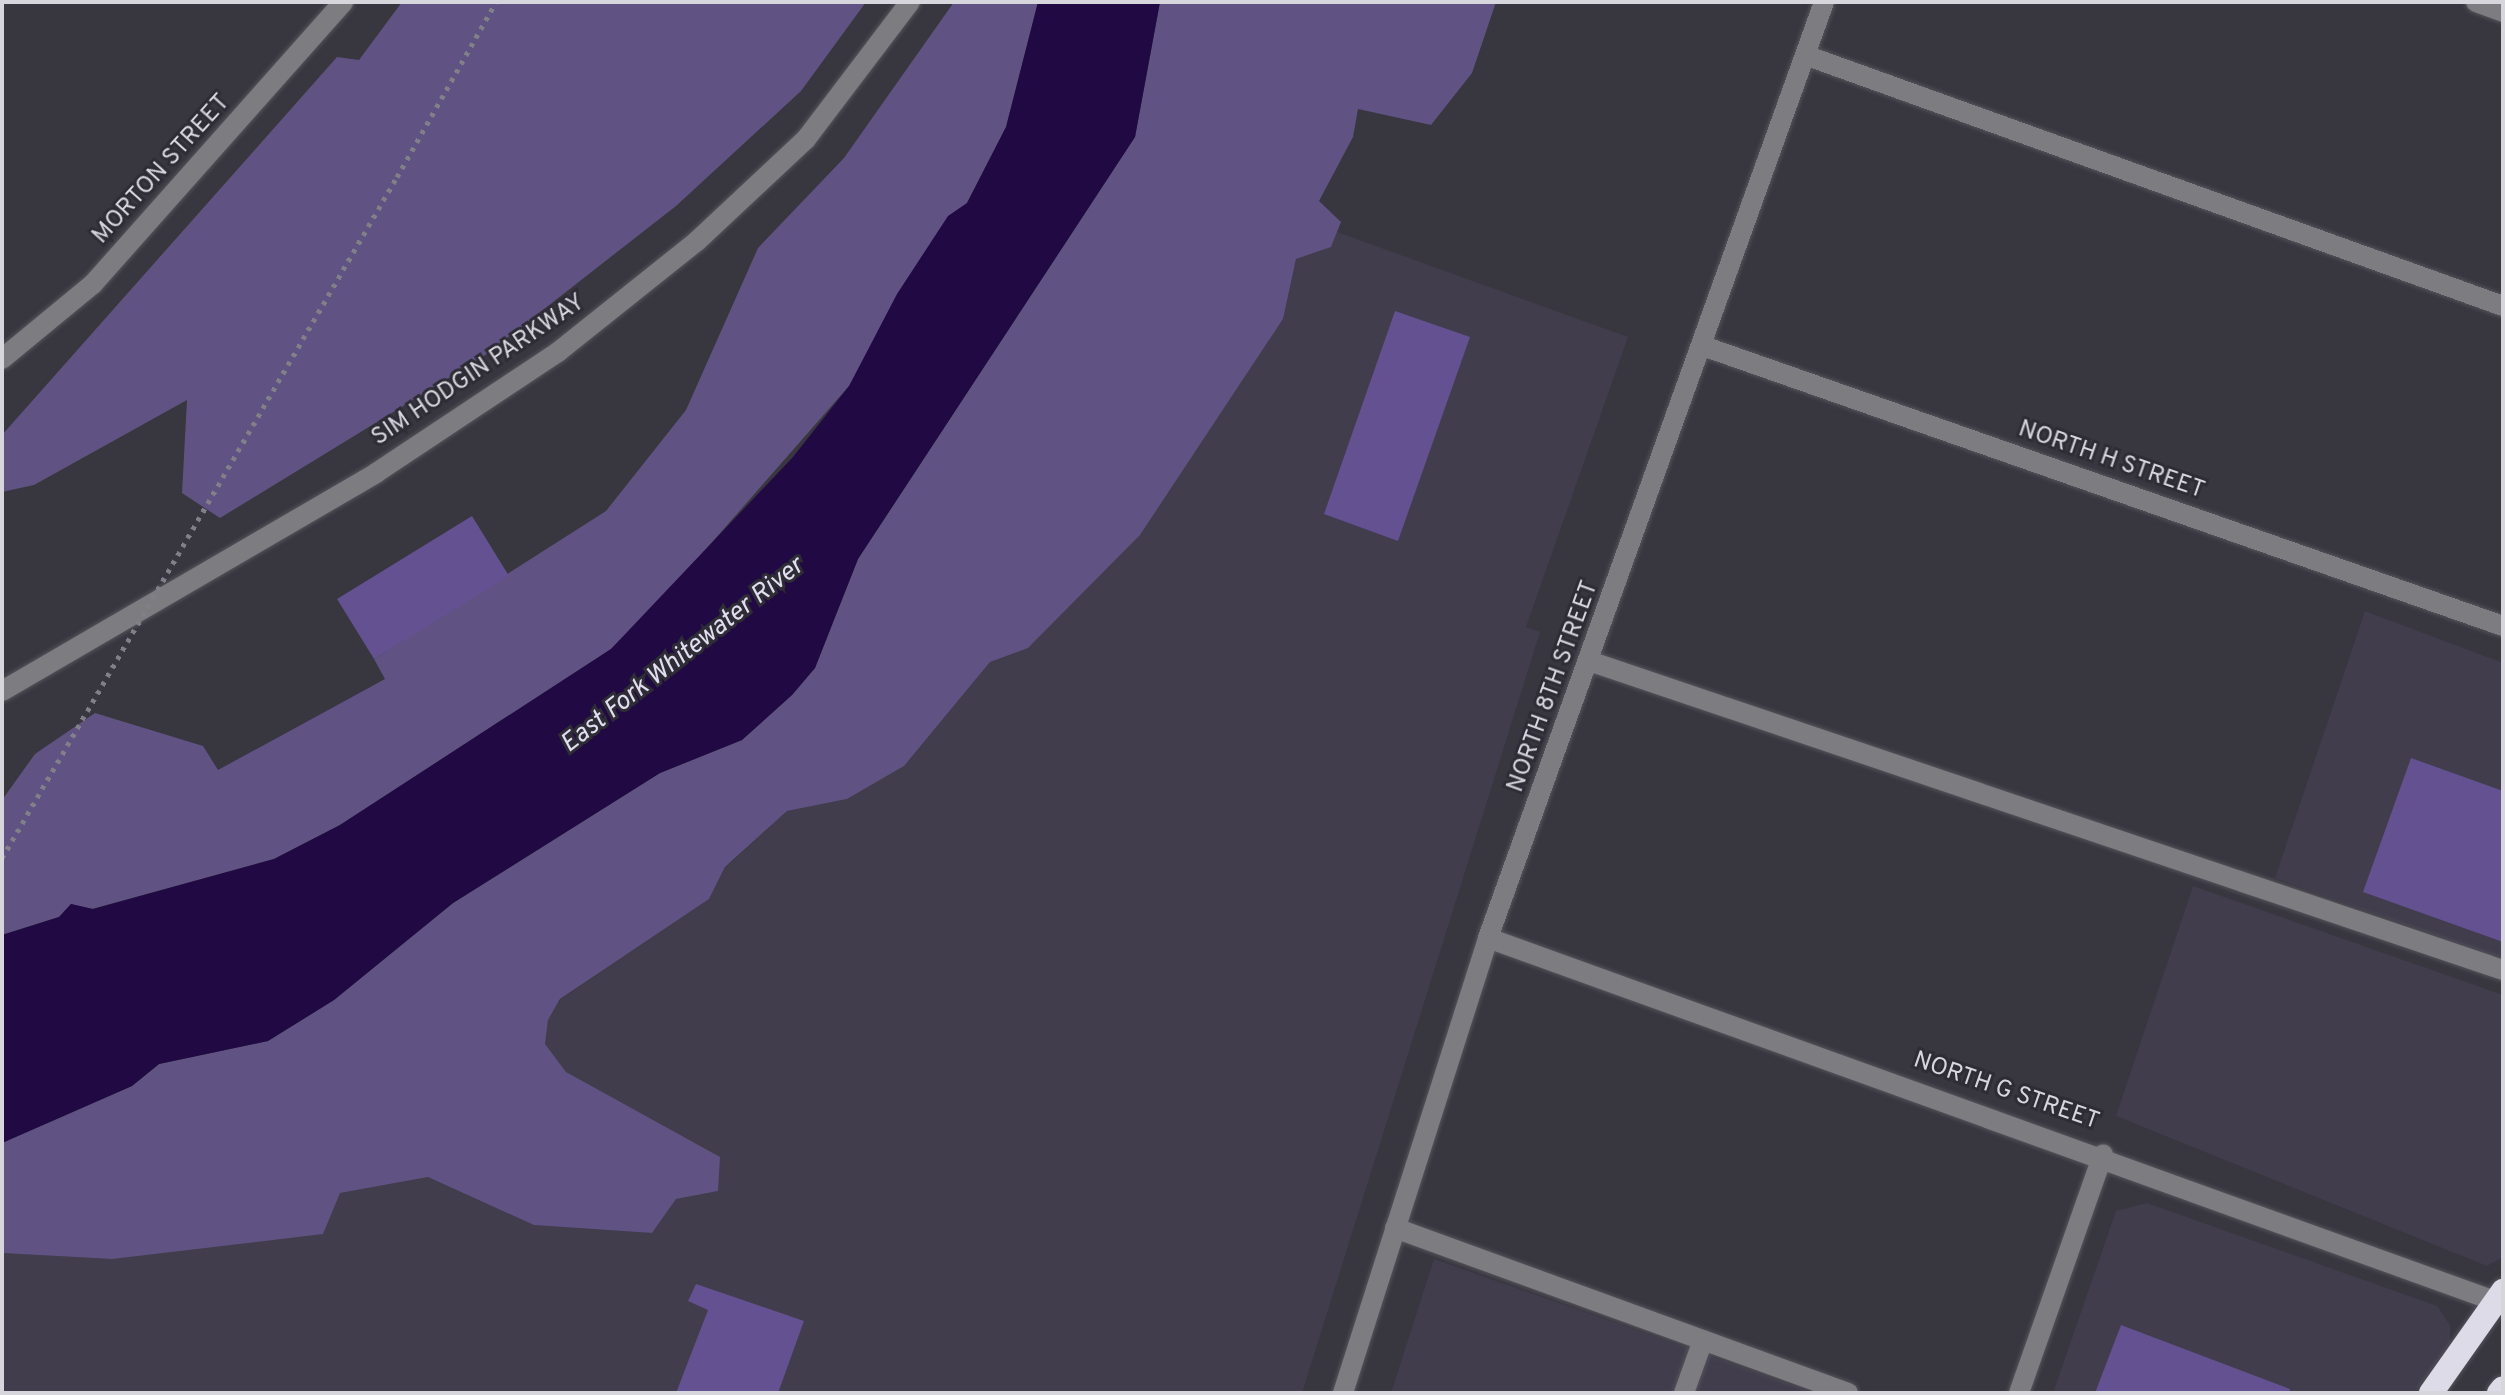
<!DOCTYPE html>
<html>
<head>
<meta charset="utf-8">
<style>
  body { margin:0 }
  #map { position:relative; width:2505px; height:1395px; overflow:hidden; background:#38363f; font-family:Overpass,sans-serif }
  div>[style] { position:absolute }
  .built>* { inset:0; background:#413d4d }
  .green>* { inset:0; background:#605383 }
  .water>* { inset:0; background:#210a44 }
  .building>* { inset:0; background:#635191 }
  .path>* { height:5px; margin-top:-2.5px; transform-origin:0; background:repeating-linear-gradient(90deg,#817f87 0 4px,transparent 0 10px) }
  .roads { filter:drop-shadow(0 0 2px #55535b) drop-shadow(0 0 2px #55535b) }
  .minor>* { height:20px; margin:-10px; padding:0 10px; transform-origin:10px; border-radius:10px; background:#7d7c81 }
  .highway>* { height:24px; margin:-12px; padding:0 12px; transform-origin:12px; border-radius:12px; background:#dedbe8 }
  .path-bridge>* { height:5px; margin-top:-2.5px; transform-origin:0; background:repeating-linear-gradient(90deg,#817f87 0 4px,transparent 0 10px) }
  span { translate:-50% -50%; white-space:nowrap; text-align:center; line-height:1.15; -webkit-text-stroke:6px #2e2c35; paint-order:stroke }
  .street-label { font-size:24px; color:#d7d6dc }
  .water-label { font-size:26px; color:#e2def1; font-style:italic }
  .frame { position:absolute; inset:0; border:4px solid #d7d6dc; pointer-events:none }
</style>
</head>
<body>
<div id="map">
  <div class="built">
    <div style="clip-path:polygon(1337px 232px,1628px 337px,1526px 627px,1540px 632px,1302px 1393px,2px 1393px,2px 1253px,112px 1259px,340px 1193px,428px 1177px,534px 1225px,652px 1233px,676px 1199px,718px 1191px,631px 1109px,566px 1072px,545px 1044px,548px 1019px,561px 999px,709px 899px,725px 868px,787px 811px,847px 799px,904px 766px,990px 662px,1028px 648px,1140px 535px,1283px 319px,1296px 259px,1331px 247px)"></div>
    <div style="clip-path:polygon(2365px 611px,2503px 663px,2503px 959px,2275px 878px)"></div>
    <div style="clip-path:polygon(2193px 886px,2503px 995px,2503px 1257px,2487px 1266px,2116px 1116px)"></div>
    <div style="clip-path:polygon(2147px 1203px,2437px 1306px,2450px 1325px,2450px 1344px,2414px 1393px,2053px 1393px,2116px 1211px)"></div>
    <div style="clip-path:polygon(1434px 1259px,1814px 1393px,1391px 1393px)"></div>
  </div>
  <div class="green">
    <div style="clip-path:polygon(402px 2px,866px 2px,801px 91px,676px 206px,480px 359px,220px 518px,182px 493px,187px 400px,34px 485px,2px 492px,2px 435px,337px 57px,359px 60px)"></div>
    <div style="clip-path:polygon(954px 2px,1038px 2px,1006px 127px,967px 203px,849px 386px,665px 596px,611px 649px,340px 825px,274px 859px,92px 909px,71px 904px,59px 917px,2px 935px,2px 800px,35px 754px,95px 713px,203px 746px,218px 770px,385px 679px,374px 659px,606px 511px,686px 410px,758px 248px,844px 158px)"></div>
    <div style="clip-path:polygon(1160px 2px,1496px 2px,1472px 73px,1431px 125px,1358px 109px,1353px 137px,1319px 201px,1341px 222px,1331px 247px,1296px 259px,1283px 319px,1140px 535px,1028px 648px,990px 662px,904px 766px,847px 799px,787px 811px,725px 867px,709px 899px,560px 999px,548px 1020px,545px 1044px,566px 1072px,720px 1157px,718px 1191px,676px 1199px,652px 1233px,534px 1225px,428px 1177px,340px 1193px,323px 1234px,112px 1259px,2px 1253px,2px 1143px,132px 1086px,159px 1064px,268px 1041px,334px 1000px,453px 903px,660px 773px,742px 740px,792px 695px,815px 668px,858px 559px,1135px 137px)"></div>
  </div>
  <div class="water">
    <div style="clip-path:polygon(1038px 2px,1160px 2px,1135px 137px,858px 559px,815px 668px,792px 695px,742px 740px,660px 773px,453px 903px,334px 1000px,268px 1041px,159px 1064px,132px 1086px,2px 1143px,2px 935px,59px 917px,71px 904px,93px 909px,274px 859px,340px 825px,611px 649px,793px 457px,849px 386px,897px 294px,948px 216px,967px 203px,1006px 127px)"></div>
  </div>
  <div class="building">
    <div style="clip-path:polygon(1395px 311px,1470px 337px,1398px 541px,1324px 514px)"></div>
    <div style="clip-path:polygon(472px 516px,509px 576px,374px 659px,337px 599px)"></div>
    <div style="clip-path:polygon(2411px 758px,2503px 791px,2503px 942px,2363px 892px)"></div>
    <div style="clip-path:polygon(696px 1284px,804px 1321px,778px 1393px,676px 1393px,708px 1310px,688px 1301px)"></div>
    <div style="clip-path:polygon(2121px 1325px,2290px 1389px,2289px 1393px,2095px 1393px)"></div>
  </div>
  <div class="path">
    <div style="left:397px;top:177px;width:201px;rotate:-60.5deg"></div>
  </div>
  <div class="roads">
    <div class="minor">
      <div style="left:2476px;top:2px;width:29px;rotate:20deg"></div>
      <div style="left:1805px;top:55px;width:742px;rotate:19.78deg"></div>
      <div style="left:1703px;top:346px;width:848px;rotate:19.29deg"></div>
      <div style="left:2px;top:359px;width:118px;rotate:-39.5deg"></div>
      <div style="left:93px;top:284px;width:377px;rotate:-48.4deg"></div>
      <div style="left:1592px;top:662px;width:962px;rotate:18.68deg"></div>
      <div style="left:2px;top:691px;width:433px;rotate:-30.2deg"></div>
      <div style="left:376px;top:473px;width:219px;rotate:-33.6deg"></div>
      <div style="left:558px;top:352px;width:178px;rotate:-38.6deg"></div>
      <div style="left:697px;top:241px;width:149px;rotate:-43.1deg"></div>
      <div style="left:806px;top:139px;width:172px;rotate:-52.8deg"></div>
      <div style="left:1488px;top:938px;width:1079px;rotate:19.83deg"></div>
      <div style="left:1395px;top:1228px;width:482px;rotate:20deg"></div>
      <div style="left:1343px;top:1393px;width:478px;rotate:-72.3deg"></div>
      <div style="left:1488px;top:938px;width:994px;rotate:-70.25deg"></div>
      <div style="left:1684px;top:1393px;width:56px;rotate:-70.3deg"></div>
      <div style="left:2019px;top:1393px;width:253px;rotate:-70.6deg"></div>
    </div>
    <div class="highway">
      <div style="left:2431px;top:1393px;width:125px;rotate:-54.8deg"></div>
      <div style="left:2499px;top:1393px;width:6px;rotate:-51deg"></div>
    </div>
  </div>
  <div class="path-bridge">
    <div style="left:2px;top:858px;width:787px;rotate:-59.89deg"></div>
  </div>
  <div class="street-label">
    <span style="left:162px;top:170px;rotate:-48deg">MORTON STREET</span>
    <span style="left:479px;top:371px;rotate:-34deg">SIM HODGIN PARKWAY</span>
    <span style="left:2111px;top:461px;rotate:19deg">NORTH H STREET</span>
    <span style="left:1554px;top:687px;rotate:-70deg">NORTH 8TH STREET</span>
    <span style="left:2006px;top:1092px;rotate:19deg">NORTH G STREET</span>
  </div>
  <div class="water-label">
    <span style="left:683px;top:656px;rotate:-38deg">East Fork Whitewater River</span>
  </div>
  <div class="frame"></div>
</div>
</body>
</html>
